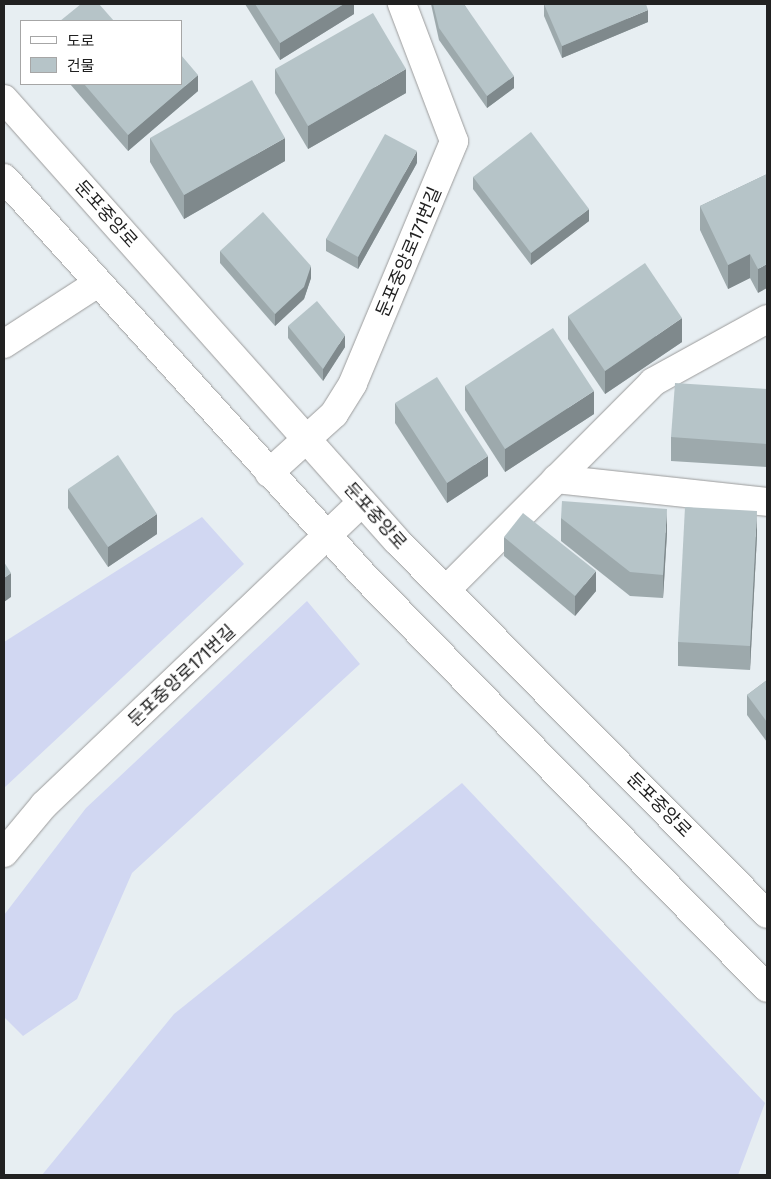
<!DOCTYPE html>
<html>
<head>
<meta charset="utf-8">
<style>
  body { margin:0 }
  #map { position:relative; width:771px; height:1179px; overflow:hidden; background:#e7eef2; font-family:"Fira Sans","Noto Sans KR",sans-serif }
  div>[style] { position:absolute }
  .farmland>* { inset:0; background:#d1d7f2 }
  .roads { filter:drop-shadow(0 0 1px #9b9b9b) drop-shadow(0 0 1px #9b9b9b) }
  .minor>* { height:28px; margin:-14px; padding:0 14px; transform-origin:14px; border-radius:14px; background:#fff }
  .tertiary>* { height:28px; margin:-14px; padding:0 14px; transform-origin:14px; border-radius:14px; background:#fff }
  .wall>* { inset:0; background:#9da9ac }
  .shaded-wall>* { inset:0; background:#7f898c }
  .building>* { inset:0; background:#b6c4c8 }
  span { translate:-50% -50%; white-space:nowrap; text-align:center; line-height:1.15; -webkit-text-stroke:4.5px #fff; paint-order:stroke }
  .street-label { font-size:18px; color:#212121 }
  .frame { position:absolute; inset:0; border:5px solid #212121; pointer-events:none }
  .legend { position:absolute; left:20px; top:20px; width:162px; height:65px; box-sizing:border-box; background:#fff; border:1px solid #a6a6a6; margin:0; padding:6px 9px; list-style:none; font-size:15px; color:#212121 }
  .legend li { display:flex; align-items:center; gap:10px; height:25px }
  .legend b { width:25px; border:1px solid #a6a6a6 }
</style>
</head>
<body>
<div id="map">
  <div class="farmland">
    <div style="clip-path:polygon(202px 517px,244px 564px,4px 788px,4px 642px)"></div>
    <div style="clip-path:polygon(307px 601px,360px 664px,132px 873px,77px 999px,23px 1036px,4px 1017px,4px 915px,86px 808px)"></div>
    <div style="clip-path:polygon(462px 783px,765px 1103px,738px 1175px,42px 1175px,174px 1014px)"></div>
  </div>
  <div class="roads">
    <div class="minor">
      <div style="left:4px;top:344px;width:112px;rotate:-33deg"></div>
      <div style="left:269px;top:473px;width:88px;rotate:-42.2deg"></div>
      <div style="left:334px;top:414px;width:36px;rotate:-58deg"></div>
      <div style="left:353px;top:383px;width:262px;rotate:-67.3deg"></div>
      <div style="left:454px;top:141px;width:147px;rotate:-110.8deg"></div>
      <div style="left:556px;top:479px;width:212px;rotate:6.2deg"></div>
      <div style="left:446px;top:590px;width:293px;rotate:-45.1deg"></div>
      <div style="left:653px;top:382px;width:130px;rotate:-28.9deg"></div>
      <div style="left:4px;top:853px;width:62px;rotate:-50.2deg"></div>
      <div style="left:44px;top:805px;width:439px;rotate:-43.6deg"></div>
    </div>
    <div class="tertiary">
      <div style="left:4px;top:99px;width:591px;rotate:48.36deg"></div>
      <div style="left:397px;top:541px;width:525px;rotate:45.23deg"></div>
      <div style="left:4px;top:178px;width:537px;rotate:47.87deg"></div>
      <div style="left:364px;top:576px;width:576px;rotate:45.63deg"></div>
    </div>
  </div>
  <div class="wall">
    <div style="clip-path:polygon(245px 4px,354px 4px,354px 14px,280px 60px)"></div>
    <div style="clip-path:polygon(431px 4px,464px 4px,514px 88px,487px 108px,439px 40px)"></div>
    <div style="clip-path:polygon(544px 4px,648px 22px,562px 58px,544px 16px)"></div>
    <div style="clip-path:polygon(275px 69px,406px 93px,308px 149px,275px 93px)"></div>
    <div style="clip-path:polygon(70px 84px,181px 84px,198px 91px,128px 151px)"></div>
    <div style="clip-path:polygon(150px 138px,285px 161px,184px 219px,150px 162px)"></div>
    <div style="clip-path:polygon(417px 163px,358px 269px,326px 251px,326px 239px)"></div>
    <div style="clip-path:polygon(767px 174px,758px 293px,750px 278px,728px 289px,700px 230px,700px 206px)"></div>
    <div style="clip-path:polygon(473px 177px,589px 221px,531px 265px,473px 189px)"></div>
    <div style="clip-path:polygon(220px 251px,311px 278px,304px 299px,275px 326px,220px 263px)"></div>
    <div style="clip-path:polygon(568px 316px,682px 342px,605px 394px,568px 339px)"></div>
    <div style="clip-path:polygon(288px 326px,345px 347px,323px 381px,288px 338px)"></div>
    <div style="clip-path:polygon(465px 386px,594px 414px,505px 472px,465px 410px)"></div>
    <div style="clip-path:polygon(767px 389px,767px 467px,671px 461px,671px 437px)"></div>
    <div style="clip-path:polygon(395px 403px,488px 476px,447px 503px,395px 423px)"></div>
    <div style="clip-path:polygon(68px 489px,157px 534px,108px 567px,68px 508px)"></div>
    <div style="clip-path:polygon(561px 518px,667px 533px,663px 598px,630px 596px,561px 541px)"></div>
    <div style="clip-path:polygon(757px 535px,750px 670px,678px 666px,678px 642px)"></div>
    <div style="clip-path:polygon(504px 537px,596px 591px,575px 616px,504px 556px)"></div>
    <div style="clip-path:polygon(767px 680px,767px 742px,747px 715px,747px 695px)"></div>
  </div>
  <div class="shaded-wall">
    <div style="clip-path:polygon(344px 4px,354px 4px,354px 14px,280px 60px,280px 43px)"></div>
    <div style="clip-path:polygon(648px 10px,648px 22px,562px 58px,562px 46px)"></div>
    <div style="clip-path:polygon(406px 69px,406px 93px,308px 149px,308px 126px)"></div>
    <div style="clip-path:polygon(198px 75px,198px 91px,128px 151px,128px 135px)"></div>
    <div style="clip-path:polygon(514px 76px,514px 88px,487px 108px,487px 96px)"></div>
    <div style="clip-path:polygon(285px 138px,285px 161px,184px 219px,184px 195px)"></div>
    <div style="clip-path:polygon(417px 151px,417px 163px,358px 269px,358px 257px)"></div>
    <div style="clip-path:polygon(589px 209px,589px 221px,531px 265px,531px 253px)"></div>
    <div style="clip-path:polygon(750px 254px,750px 278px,728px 289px,728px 265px)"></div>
    <div style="clip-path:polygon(767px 264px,767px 288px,758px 293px,758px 269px)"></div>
    <div style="clip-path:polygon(311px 266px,311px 278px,304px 299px,275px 326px,275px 314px)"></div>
    <div style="clip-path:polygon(682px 318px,682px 342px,605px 394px,605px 371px)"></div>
    <div style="clip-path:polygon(345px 335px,345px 347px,323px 381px,323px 369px)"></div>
    <div style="clip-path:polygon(594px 391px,594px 414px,505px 472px,505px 449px)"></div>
    <div style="clip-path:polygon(488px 456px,488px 476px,447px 503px,447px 483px)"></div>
    <div style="clip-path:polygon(667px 509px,667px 533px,663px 598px,663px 575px)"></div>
    <div style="clip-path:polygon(757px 511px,757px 535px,750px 670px,750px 646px)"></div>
    <div style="clip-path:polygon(157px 514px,157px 534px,108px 567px,108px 547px)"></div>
    <div style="clip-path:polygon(596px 571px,596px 591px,575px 616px,575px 596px)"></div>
    <div style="clip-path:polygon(11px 573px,11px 597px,4px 602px,4px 578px)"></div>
  </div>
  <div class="building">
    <div style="clip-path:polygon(81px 4px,99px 4px,114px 21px,60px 21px)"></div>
    <div style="clip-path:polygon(255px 4px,344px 4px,280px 43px)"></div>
    <div style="clip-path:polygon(433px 4px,464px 4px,514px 76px,487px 96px,439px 28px)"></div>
    <div style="clip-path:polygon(544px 4px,646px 4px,648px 10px,562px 46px)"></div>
    <div style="clip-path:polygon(373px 13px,406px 69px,308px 126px,275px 69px)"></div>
    <div style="clip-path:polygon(181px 55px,198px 75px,128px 135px,84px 84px,181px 84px)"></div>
    <div style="clip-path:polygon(252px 80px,285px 138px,184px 195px,150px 138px)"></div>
    <div style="clip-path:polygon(531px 132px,589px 209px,531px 253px,473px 177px)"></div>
    <div style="clip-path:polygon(385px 134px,417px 151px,358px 257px,326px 239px)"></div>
    <div style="clip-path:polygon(767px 174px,767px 264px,758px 269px,750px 254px,728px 265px,700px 206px)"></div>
    <div style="clip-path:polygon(263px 212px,311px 266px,304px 287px,275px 314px,220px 251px)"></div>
    <div style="clip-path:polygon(645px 263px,682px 318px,605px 371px,568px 316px)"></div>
    <div style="clip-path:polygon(317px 301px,345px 335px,323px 369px,288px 326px)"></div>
    <div style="clip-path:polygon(553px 328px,594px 391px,505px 449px,465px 386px)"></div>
    <div style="clip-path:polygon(437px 377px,488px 456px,447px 483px,395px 403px)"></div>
    <div style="clip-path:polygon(675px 383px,767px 389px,767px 444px,671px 437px)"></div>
    <div style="clip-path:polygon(118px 455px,157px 514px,108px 547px,68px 489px)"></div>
    <div style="clip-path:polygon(562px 501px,667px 509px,663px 575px,630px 572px,561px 518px)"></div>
    <div style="clip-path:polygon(685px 507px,757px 511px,750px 646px,678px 642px)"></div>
    <div style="clip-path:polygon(523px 513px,596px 571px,575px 596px,504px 537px)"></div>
    <div style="clip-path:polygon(4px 562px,11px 573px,4px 578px)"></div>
    <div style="clip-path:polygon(767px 680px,767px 722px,747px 695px)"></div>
  </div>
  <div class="street-label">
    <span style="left:106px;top:214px;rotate:48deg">둔포중앙로</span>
    <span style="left:409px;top:252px;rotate:-67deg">둔포중앙로171번길</span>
    <span style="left:375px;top:516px;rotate:48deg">둔포중앙로</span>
    <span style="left:182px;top:676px;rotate:-43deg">둔포중앙로171번길</span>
    <span style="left:659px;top:805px;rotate:45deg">둔포중앙로</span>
  </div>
  <div class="frame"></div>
  <ul class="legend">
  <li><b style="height:6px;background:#fff"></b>도로</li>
  <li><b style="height:14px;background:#b6c4c8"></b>건물</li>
  </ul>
</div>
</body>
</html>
